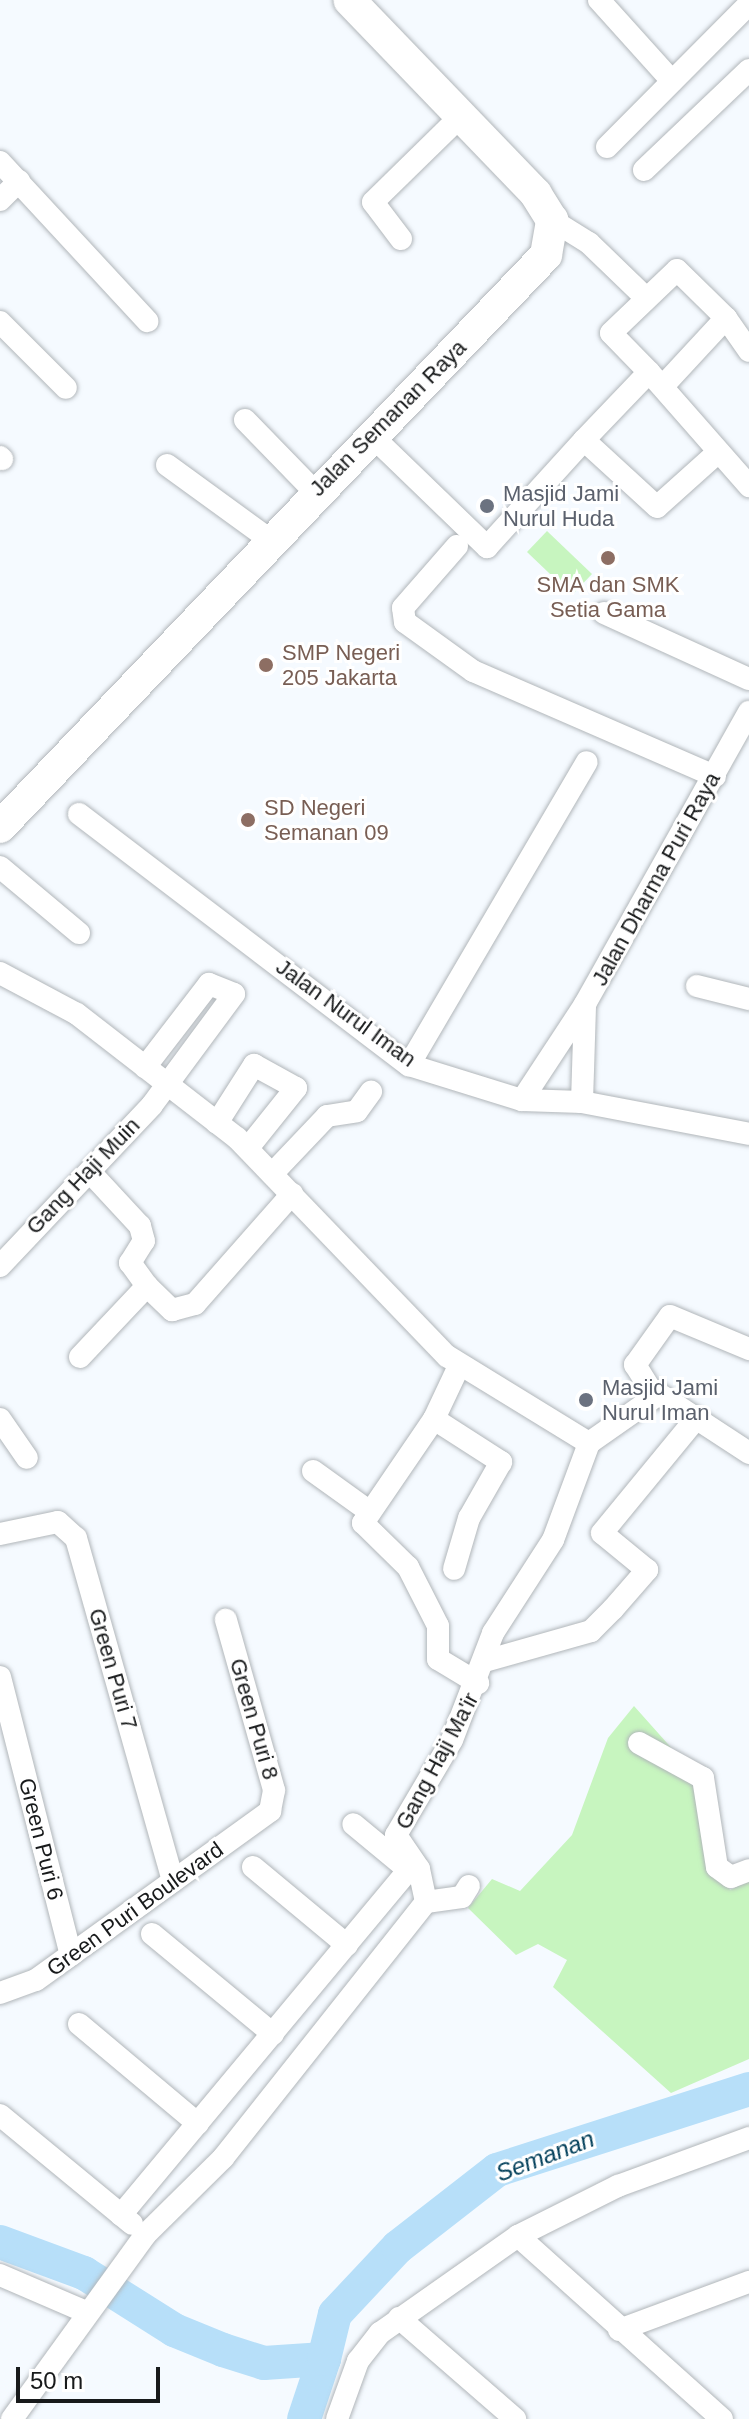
<!DOCTYPE html>
<html>
<head>
<meta charset="utf-8">
<style>
  body { margin:0 }
  #map { position:relative; width:749px; height:2419px; overflow:hidden; background:#f5faff; font-family:Helvetica,sans-serif }
  div>[style] { position:absolute }
  .green>* { inset:0; background:#c7f5bf }
  .river>* { height:34px; margin:-17px; padding:0 17px; transform-origin:17px; border-radius:17px; background:#b7dff9 }
  .roads { filter:drop-shadow(0 0 2px #b1b6ba) drop-shadow(0 0 2px #b1b6ba) }
  .street>* { height:22px; margin:-11px; padding:0 11px; transform-origin:11px; border-radius:11px; background:#fff }
  .secondary>* { height:32px; margin:-16px; padding:0 16px; transform-origin:16px; border-radius:16px; background:#fff }
  .dots>* { width:22px; height:22px; translate:-50% -50%; box-sizing:border-box; border:4px solid #fff; border-radius:50% }
  span { translate:-50% -50%; white-space:nowrap; text-align:center; line-height:1.15; -webkit-text-stroke:6px #fff; paint-order:stroke }
  .street-label { font-size:22px; color:#181a1b }
  .worship-label { font-size:22px; color:#5b616d }
  .left { translate:0 -50%; text-align:left }
  .education-label { font-size:22px; color:#785e54 }
  .water-label { font-size:24px; color:#03405b; font-style:italic }
  .scale { position:absolute; left:16px; top:2367px; width:144px; height:36px; box-sizing:border-box; border:4px solid #181a1b; border-top:0; padding-left:10px; font-size:24px; line-height:28px; white-space:nowrap; color:#181a1b; -webkit-text-stroke:6px #fff; paint-order:stroke }
</style>
</head>
<body>
<div id="map">
  <div class="green">
    <div style="clip-path:polygon(547px 531px,592px 574px,572px 595px,527px 552px)"></div>
    <div style="clip-path:polygon(634px 1706px,708px 1789px,700px 1830px,730px 1890px,749px 1881px,749px 2059px,671px 2093px,553px 1987px,567px 1960px,538px 1944px,516px 1955px,468px 1908px,492px 1879px,520px 1891px,572px 1835px,608px 1738px)"></div>
  </div>
  <div class="river">
    <div style="left:0;top:2242px;width:90px;rotate:20.3deg"></div>
    <div style="left:84px;top:2273px;width:107px;rotate:32.3deg"></div>
    <div style="left:174px;top:2330px;width:53px;rotate:22.2deg"></div>
    <div style="left:223px;top:2350px;width:43px;rotate:17.6deg"></div>
    <div style="left:264px;top:2363px;width:60px;rotate:-3.8deg"></div>
    <div style="left:324px;top:2359px;width:63px;rotate:108.4deg"></div>
    <div style="left:324px;top:2359px;width:46px;rotate:-76.3deg"></div>
    <div style="left:335px;top:2314px;width:92px;rotate:-46.8deg"></div>
    <div style="left:398px;top:2247px;width:125px;rotate:-37.9deg"></div>
    <div style="left:497px;top:2170px;width:265px;rotate:-17.8deg"></div>
  </div>
  <div class="roads">
    <div class="street">
      <div style="left:599px;top:0;width:109px;rotate:48deg"></div>
      <div style="left:607px;top:147px;width:202px;rotate:-45.2deg"></div>
      <div style="left:0;top:162px;width:217px;rotate:47.2deg"></div>
      <div style="left:644px;top:170px;width:145px;rotate:-43.6deg"></div>
      <div style="left:0;top:200px;width:27px;rotate:-45deg"></div>
      <div style="left:552px;top:220px;width:44px;rotate:31.9deg"></div>
      <div style="left:589px;top:243px;width:79px;rotate:44deg"></div>
      <div style="left:401px;top:239px;width:46px;rotate:-127.1deg"></div>
      <div style="left:373px;top:202px;width:126px;rotate:-44.4deg"></div>
      <div style="left:726px;top:318px;width:40px;rotate:55.1deg"></div>
      <div style="left:0;top:322px;width:93px;rotate:45deg"></div>
      <div style="left:649px;top:372px;width:54px;rotate:-134.3deg"></div>
      <div style="left:611px;top:333px;width:91px;rotate:-43.7deg"></div>
      <div style="left:677px;top:270px;width:69px;rotate:44.4deg"></div>
      <div style="left:726px;top:318px;width:93px;rotate:132.8deg"></div>
      <div style="left:245px;top:420px;width:99px;rotate:45.8deg"></div>
      <div style="left:370px;top:434px;width:163px;rotate:44deg"></div>
      <div style="left:487px;top:547px;width:144px;rotate:-47.8deg"></div>
      <div style="left:716px;top:454px;width:79px;rotate:138.1deg"></div>
      <div style="left:657px;top:507px;width:99px;rotate:-137.5deg"></div>
      <div style="left:584px;top:440px;width:94px;rotate:-46.3deg"></div>
      <div style="left:649px;top:372px;width:152px;rotate:48.7deg"></div>
      <div style="left:0;top:457px;width:3px;rotate:45deg"></div>
      <div style="left:167px;top:465px;width:126px;rotate:36deg"></div>
      <div style="left:457px;top:546px;width:82px;rotate:131.1deg"></div>
      <div style="left:403px;top:608px;width:14px;rotate:82deg"></div>
      <div style="left:405px;top:622px;width:84px;rotate:35.8deg"></div>
      <div style="left:473px;top:671px;width:264px;rotate:23.5deg"></div>
      <div style="left:604px;top:613px;width:159px;rotate:24.5deg"></div>
      <div style="left:79px;top:814px;width:415px;rotate:37.3deg"></div>
      <div style="left:409px;top:1065px;width:118px;rotate:17.2deg"></div>
      <div style="left:522px;top:1100px;width:60px;rotate:1.9deg"></div>
      <div style="left:582px;top:1102px;width:170px;rotate:10.8deg"></div>
      <div style="left:0;top:867px;width:103px;rotate:39.9deg"></div>
      <div style="left:0;top:973px;width:87px;rotate:28deg"></div>
      <div style="left:77px;top:1014px;width:202px;rotate:37.8deg"></div>
      <div style="left:237px;top:1138px;width:303px;rotate:46.1deg"></div>
      <div style="left:447px;top:1356px;width:167px;rotate:31.5deg"></div>
      <div style="left:697px;top:986px;width:54px;rotate:14deg"></div>
      <div style="left:409px;top:1065px;width:351px;rotate:-59.6deg"></div>
      <div style="left:522px;top:1100px;width:115px;rotate:-56.7deg"></div>
      <div style="left:585px;top:1004px;width:335px;rotate:-60.7deg"></div>
      <div style="left:582px;top:1102px;width:97px;rotate:-88.2deg"></div>
      <div style="left:217px;top:1123px;width:69px;rotate:-57.5deg"></div>
      <div style="left:254px;top:1065px;width:48px;rotate:28.7deg"></div>
      <div style="left:296px;top:1088px;width:77px;rotate:128.7deg"></div>
      <div style="left:272px;top:1174px;width:80px;rotate:-46.5deg"></div>
      <div style="left:327px;top:1116px;width:30px;rotate:-9deg"></div>
      <div style="left:357px;top:1111px;width:24px;rotate:-54deg"></div>
      <div style="left:0;top:1266px;width:221px;rotate:-46.6deg"></div>
      <div style="left:152px;top:1105px;width:138px;rotate:-53.5deg"></div>
      <div style="left:234px;top:994px;width:27px;rotate:-158deg"></div>
      <div style="left:209px;top:984px;width:105px;rotate:127.6deg"></div>
      <div style="left:147px;top:1286px;width:35px;rotate:44deg"></div>
      <div style="left:172px;top:1310px;width:24px;rotate:-15deg"></div>
      <div style="left:195px;top:1304px;width:147px;rotate:-48.6deg"></div>
      <div style="left:80px;top:1357px;width:98px;rotate:-46.7deg"></div>
      <div style="left:147px;top:1286px;width:29px;rotate:-126deg"></div>
      <div style="left:130px;top:1263px;width:26px;rotate:-58deg"></div>
      <div style="left:144px;top:1241px;width:16px;rotate:-105deg"></div>
      <div style="left:140px;top:1226px;width:74px;rotate:-132.8deg"></div>
      <div style="left:459px;top:1366px;width:59px;rotate:115.3deg"></div>
      <div style="left:434px;top:1419px;width:126px;rotate:124.3deg"></div>
      <div style="left:363px;top:1523px;width:63px;rotate:44.4deg"></div>
      <div style="left:408px;top:1567px;width:66px;rotate:63deg"></div>
      <div style="left:438px;top:1626px;width:33px;rotate:90deg"></div>
      <div style="left:438px;top:1659px;width:47px;rotate:31deg"></div>
      <div style="left:654px;top:1395px;width:36px;rotate:-122deg"></div>
      <div style="left:635px;top:1365px;width:60px;rotate:-54.5deg"></div>
      <div style="left:670px;top:1316px;width:86px;rotate:22.7deg"></div>
      <div style="left:0;top:1419px;width:47px;rotate:55.3deg"></div>
      <div style="left:434px;top:1419px;width:80px;rotate:32.7deg"></div>
      <div style="left:501px;top:1462px;width:64px;rotate:119.7deg"></div>
      <div style="left:469px;top:1518px;width:53px;rotate:106.4deg"></div>
      <div style="left:589px;top:1443px;width:85px;rotate:-35deg"></div>
      <div style="left:659px;top:1394px;width:108px;rotate:33.2deg"></div>
      <div style="left:313px;top:1471px;width:70px;rotate:35.7deg"></div>
      <div style="left:0;top:1534px;width:59px;rotate:-11.7deg"></div>
      <div style="left:58px;top:1522px;width:24px;rotate:42deg"></div>
      <div style="left:76px;top:1538px;width:356px;rotate:74.2deg"></div>
      <div style="left:485px;top:1661px;width:110px;rotate:-15.8deg"></div>
      <div style="left:591px;top:1631px;width:31px;rotate:-45deg"></div>
      <div style="left:613px;top:1609px;width:52px;rotate:-48.9deg"></div>
      <div style="left:647px;top:1570px;width:58px;rotate:-140.6deg"></div>
      <div style="left:602px;top:1533px;width:145px;rotate:-50.6deg"></div>
      <div style="left:0;top:1677px;width:287px;rotate:75.7deg"></div>
      <div style="left:639px;top:1743px;width:73px;rotate:28.7deg"></div>
      <div style="left:703px;top:1778px;width:90px;rotate:81.1deg"></div>
      <div style="left:717px;top:1867px;width:17px;rotate:36deg"></div>
      <div style="left:731px;top:1877px;width:19px;rotate:-21deg"></div>
      <div style="left:253px;top:1867px;width:122px;rotate:39.7deg"></div>
      <div style="left:426px;top:1902px;width:34px;rotate:-102deg"></div>
      <div style="left:419px;top:1869px;width:41px;rotate:-124.1deg"></div>
      <div style="left:396px;top:1835px;width:110px;rotate:-59.5deg"></div>
      <div style="left:452px;top:1740px;width:115px;rotate:-69deg"></div>
      <div style="left:493px;top:1633px;width:111px;rotate:-57.2deg"></div>
      <div style="left:553px;top:1540px;width:103px;rotate:-69.6deg"></div>
      <div style="left:152px;top:1934px;width:157px;rotate:39.6deg"></div>
      <div style="left:0;top:1993px;width:38px;rotate:-20deg"></div>
      <div style="left:36px;top:1980px;width:289px;rotate:-35.8deg"></div>
      <div style="left:270px;top:1811px;width:21px;rotate:-79deg"></div>
      <div style="left:274px;top:1790px;width:177px;rotate:-105.8deg"></div>
      <div style="left:79px;top:2024px;width:155px;rotate:40deg"></div>
      <div style="left:0;top:2115px;width:171px;rotate:39.5deg"></div>
      <div style="left:121px;top:2215px;width:442px;rotate:-50.2deg"></div>
      <div style="left:404px;top:1875px;width:8px;rotate:-83deg"></div>
      <div style="left:405px;top:1867px;width:67px;rotate:-140.4deg"></div>
      <div style="left:518px;top:2236px;width:274px;rotate:41.9deg"></div>
      <div style="left:0;top:2275px;width:94px;rotate:23.3deg"></div>
      <div style="left:399px;top:2318px;width:154px;rotate:41deg"></div>
      <div style="left:619px;top:2330px;width:139px;rotate:-20.3deg"></div>
      <div style="left:12px;top:2419px;width:227px;rotate:-54.1deg"></div>
      <div style="left:145px;top:2235px;width:110px;rotate:-44.6deg"></div>
      <div style="left:223px;top:2158px;width:327px;rotate:-51.6deg"></div>
      <div style="left:426px;top:1902px;width:36px;rotate:-8deg"></div>
      <div style="left:462px;top:1897px;width:13px;rotate:-58deg"></div>
      <div style="left:337px;top:2419px;width:62px;rotate:-70.1deg"></div>
      <div style="left:358px;top:2361px;width:36px;rotate:-52deg"></div>
      <div style="left:380px;top:2333px;width:169px;rotate:-35.1deg"></div>
      <div style="left:518px;top:2236px;width:112px;rotate:-26.6deg"></div>
      <div style="left:618px;top:2186px;width:140px;rotate:-20.1deg"></div>
    </div>
    <div class="secondary">
      <div style="left:0;top:827px;width:791px;rotate:-46.33deg"></div>
      <div style="left:546px;top:255px;width:36px;rotate:-80deg"></div>
      <div style="left:552px;top:220px;width:31px;rotate:-122deg"></div>
      <div style="left:536px;top:194px;width:269px;rotate:-133.9deg"></div>
    </div>
  </div>
  <div class="dots">
    <div style="left:487px;top:506px;background:#6b7280"></div>
    <div style="left:608px;top:558px;background:#8d6e63"></div>
    <div style="left:266px;top:665px;background:#8d6e63"></div>
    <div style="left:248px;top:820px;background:#8d6e63"></div>
    <div style="left:586px;top:1400px;background:#6b7280"></div>
  </div>
  <div class="street-label">
    <span style="left:388px;top:418px;rotate:-45deg">Jalan Semanan Raya</span>
    <span style="left:656px;top:879px;rotate:-61deg">Jalan Dharma Puri Raya</span>
    <span style="left:346px;top:1013px;rotate:36deg">Jalan Nurul Iman</span>
    <span style="left:83px;top:1176px;rotate:-46deg">Gang Haji Muin</span>
    <span style="left:113px;top:1669px;rotate:74deg">Green Puri 7</span>
    <span style="left:254px;top:1719px;rotate:74deg">Green Puri 8</span>
    <span style="left:437px;top:1761px;rotate:-62deg">Gang Haji Ma'ir</span>
    <span style="left:41px;top:1839px;rotate:76deg">Green Puri 6</span>
    <span style="left:135px;top:1909px;rotate:-36deg">Green Puri Boulevard</span>
  </div>
  <div class="worship-label">
    <span class="left" style="left:503px;top:506px">Masjid Jami<br>Nurul Huda</span>
    <span class="left" style="left:602px;top:1400px">Masjid Jami<br>Nurul Iman</span>
  </div>
  <div class="education-label">
    <span style="left:608px;top:597px">SMA dan SMK<br>Setia Gama</span>
    <span class="left" style="left:282px;top:665px">SMP Negeri<br>205 Jakarta</span>
    <span class="left" style="left:264px;top:820px">SD Negeri<br>Semanan 09</span>
  </div>
  <div class="water-label">
    <span style="left:545px;top:2156px;rotate:-21deg">Semanan</span>
  </div>
  <div class="scale">50 m</div>
</div>
</body>
</html>
